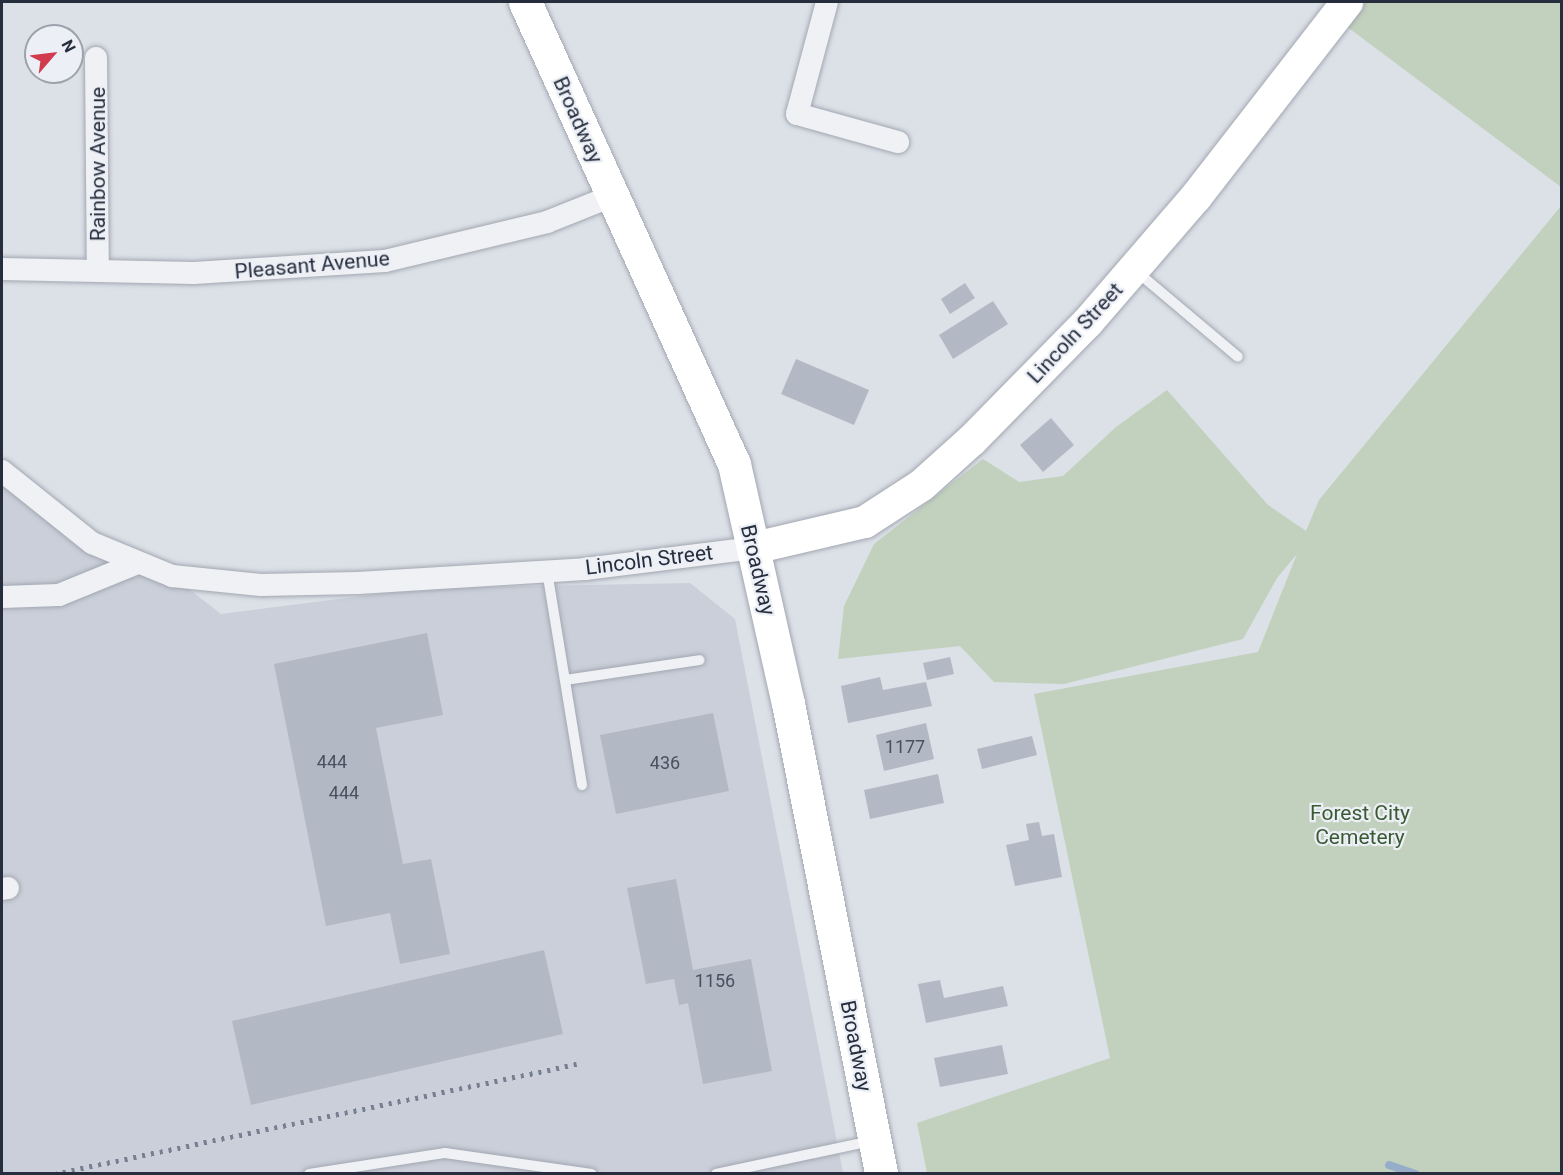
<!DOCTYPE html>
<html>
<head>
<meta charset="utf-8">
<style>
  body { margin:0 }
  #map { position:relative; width:1563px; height:1175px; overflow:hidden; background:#dce0e7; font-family:Roboto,sans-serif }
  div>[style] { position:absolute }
  .built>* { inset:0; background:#cacfd9 }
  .green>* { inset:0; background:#c2d1bd }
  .stream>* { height:8px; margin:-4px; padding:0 4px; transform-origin:4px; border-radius:4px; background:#96adc9 }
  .building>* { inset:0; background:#b3b9c4 }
  .roads { filter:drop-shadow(0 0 2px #a2a7b1) drop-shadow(0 0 2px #a2a7b1) }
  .service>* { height:10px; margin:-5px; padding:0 5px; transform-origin:5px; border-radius:5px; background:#eff1f5 }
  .minor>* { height:22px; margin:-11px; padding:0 11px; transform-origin:11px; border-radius:11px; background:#eff1f5 }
  .secondary>* { height:32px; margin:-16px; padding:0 16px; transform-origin:16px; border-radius:16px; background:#fff }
  .primary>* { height:33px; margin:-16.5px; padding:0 16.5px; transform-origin:16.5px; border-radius:16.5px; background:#fff }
  .rail>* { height:4.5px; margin-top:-2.25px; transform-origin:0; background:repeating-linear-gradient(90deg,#757f91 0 3px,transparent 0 9px) }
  span { translate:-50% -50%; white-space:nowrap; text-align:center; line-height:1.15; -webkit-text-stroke:4.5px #eceff5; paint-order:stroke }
  .number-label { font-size:18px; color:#495160 }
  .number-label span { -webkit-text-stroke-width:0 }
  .street-label { font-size:21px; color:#262e3e }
  .park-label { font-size:21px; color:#395a32 }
  .frame { position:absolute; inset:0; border:3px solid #262e3e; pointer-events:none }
  .north { position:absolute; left:24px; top:24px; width:60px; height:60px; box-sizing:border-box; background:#eceff5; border:2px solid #9da2ac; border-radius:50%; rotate:62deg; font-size:16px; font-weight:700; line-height:24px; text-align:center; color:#262e3e }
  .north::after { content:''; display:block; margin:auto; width:21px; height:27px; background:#d23b4e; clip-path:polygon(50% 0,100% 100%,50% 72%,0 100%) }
</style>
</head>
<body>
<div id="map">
  <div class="built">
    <div style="clip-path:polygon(2px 471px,48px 509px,172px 576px,221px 614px,425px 588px,690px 583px,735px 619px,843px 1173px,2px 1173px)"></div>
  </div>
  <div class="green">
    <div style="clip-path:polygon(1347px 2px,1561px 2px,1561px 187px,1334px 17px)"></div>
    <div style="clip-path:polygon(1561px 206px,1561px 1173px,927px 1173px,917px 1123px,1110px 1058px,1034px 694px,1258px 652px,1297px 554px,1277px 578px,1243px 639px,1064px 684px,994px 682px,960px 646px,838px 659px,844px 606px,874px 544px,983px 459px,1019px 482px,1063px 476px,1116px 427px,1167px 390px,1268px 505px,1306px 531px,1319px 500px)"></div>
  </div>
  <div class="stream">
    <div style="left:1389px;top:1165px;width:28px;rotate:19deg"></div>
  </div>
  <div class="building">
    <div style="clip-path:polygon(965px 283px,975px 298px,950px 314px,941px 299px)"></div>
    <div style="clip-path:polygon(993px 301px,1008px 324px,953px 359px,939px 335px)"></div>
    <div style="clip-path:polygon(796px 359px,869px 390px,854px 425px,781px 394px)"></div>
    <div style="clip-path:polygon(1051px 418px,1074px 445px,1043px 472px,1020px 445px)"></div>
    <div style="clip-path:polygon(427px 633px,443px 715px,376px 728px,403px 864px,431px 859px,450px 954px,400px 964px,390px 913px,326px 926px,274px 664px)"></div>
    <div style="clip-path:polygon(950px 657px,954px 674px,927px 680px,923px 663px)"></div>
    <div style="clip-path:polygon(880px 677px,883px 690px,926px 682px,932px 706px,848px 723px,841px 686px)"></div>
    <div style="clip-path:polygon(713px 713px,729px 791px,616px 814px,600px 735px)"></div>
    <div style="clip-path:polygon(926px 723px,934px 759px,884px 771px,876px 735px)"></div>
    <div style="clip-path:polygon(1032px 736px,1037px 755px,982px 769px,977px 749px)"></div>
    <div style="clip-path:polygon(938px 774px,944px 803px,870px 819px,864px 790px)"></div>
    <div style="clip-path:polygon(1039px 822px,1042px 836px,1054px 834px,1062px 877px,1015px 886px,1006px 845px,1029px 840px,1026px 824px)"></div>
    <div style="clip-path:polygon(676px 879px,693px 970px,751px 959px,772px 1071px,703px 1084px,688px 1003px,679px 1005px,674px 979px,646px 984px,627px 888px)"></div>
    <div style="clip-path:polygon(544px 950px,563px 1034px,251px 1105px,232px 1021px)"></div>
    <div style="clip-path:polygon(940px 980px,944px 998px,1003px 986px,1008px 1006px,926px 1023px,918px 984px)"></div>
    <div style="clip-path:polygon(1002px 1045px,1008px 1074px,940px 1087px,934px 1058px)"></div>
  </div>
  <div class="roads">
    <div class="service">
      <div style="left:1136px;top:271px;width:133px;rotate:40.1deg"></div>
      <div style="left:547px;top:571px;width:217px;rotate:80.7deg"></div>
      <div style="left:565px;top:680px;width:136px;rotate:-8.4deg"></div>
      <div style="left:309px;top:1174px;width:138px;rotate:-8.8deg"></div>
      <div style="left:445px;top:1153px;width:148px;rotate:8.1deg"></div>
      <div style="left:716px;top:1174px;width:158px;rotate:-12deg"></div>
    </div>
    <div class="minor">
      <div style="left:827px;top:2px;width:116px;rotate:105deg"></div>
      <div style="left:797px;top:114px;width:105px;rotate:15.5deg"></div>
      <div style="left:96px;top:58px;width:212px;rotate:89.5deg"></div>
      <div style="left:2px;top:269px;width:192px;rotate:1.2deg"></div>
      <div style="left:194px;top:273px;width:191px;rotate:-3.6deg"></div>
      <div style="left:385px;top:261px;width:167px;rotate:-13.5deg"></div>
      <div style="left:547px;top:222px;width:70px;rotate:-21.8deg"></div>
      <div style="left:2px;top:471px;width:115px;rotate:38.7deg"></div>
      <div style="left:92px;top:543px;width:87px;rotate:22.4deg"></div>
      <div style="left:172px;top:576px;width:89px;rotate:5.8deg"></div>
      <div style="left:261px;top:585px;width:97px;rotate:-1.2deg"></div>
      <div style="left:358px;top:583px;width:227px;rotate:-3.5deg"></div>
      <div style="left:585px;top:569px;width:170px;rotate:-7.1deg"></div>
      <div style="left:2px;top:597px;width:57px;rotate:-2deg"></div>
      <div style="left:59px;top:595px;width:82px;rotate:-22.2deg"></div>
      <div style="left:2px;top:889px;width:6px;rotate:-9deg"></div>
    </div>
    <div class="secondary">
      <div style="left:754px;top:548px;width:114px;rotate:-13.2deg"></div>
      <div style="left:865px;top:522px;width:68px;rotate:-33deg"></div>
      <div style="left:922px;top:485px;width:67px;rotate:-42deg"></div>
      <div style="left:972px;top:440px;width:165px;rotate:-45.5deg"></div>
      <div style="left:1088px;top:322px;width:165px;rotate:-49.2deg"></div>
      <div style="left:1196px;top:197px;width:247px;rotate:-52.2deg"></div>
    </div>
    <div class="primary">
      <div style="left:525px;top:2px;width:507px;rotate:65.66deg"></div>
      <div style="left:734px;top:464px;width:245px;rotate:77.3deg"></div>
      <div style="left:788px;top:703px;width:480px;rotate:78.8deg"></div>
    </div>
  </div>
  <div class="rail">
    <div style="left:54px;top:1174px;width:539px;rotate:-11.89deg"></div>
  </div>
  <div class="number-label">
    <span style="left:905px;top:747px">1177</span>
    <span style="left:332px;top:762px">444</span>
    <span style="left:665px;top:763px">436</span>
    <span style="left:344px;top:793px">444</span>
    <span style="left:715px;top:981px">1156</span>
  </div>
  <div class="street-label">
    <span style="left:578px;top:120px;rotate:66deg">Broadway</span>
    <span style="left:98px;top:164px;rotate:-90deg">Rainbow Avenue</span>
    <span style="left:312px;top:265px;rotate:-5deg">Pleasant Avenue</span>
    <span style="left:1075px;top:333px;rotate:-47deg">Lincoln Street</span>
    <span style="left:649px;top:560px;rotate:-7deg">Lincoln Street</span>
    <span style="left:758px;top:570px;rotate:77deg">Broadway</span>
    <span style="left:856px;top:1046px;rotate:79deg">Broadway</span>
  </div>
  <div class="park-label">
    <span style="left:1360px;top:825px">Forest City<br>Cemetery</span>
  </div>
  <div class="frame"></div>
  <div class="north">N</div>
</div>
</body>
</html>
